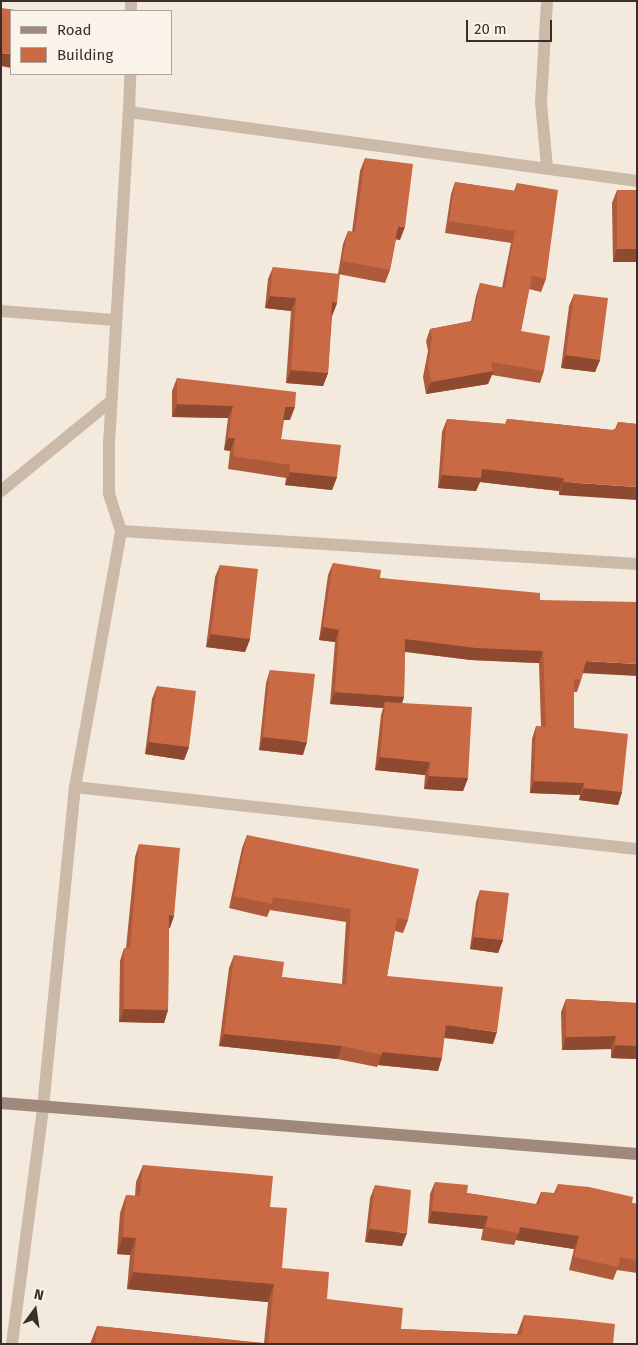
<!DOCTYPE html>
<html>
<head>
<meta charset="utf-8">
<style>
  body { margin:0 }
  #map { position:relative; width:638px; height:1345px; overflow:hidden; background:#f3eadd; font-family:"Fira Sans",sans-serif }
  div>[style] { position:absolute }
  .street>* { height:12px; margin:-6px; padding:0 6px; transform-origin:6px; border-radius:6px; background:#ccbaa9 }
  .secondary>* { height:12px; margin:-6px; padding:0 6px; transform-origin:6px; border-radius:6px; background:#a0897a }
  .wall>* { inset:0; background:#ad5b3b }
  .shaded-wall>* { inset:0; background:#8d4a30 }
  .building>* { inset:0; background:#c96a45 }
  span { translate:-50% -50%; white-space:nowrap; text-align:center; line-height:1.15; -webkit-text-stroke:4.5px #faf4ea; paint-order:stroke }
  .frame { position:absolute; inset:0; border:2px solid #392e29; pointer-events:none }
  .legend { position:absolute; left:10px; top:10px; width:162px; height:65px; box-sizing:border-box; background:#faf4ea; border:1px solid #ada59d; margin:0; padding:6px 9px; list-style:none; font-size:15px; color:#392e29 }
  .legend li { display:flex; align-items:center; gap:10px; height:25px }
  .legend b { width:25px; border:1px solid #ada59d }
  .north { position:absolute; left:10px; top:1285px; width:50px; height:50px; -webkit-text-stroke:4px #faf4ea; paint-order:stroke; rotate:14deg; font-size:14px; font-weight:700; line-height:20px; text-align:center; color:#392e29 }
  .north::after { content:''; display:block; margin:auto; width:18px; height:22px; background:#392e29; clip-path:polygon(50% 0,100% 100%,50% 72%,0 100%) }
  .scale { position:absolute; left:466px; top:20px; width:86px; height:22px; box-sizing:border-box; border:2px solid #392e29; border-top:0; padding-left:6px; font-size:15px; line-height:18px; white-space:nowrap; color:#392e29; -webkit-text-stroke:4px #faf4ea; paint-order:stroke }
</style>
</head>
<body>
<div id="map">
  <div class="street">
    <div style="left:131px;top:11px;width:10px;rotate:-90deg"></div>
    <div style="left:129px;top:112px;width:38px;rotate:-88deg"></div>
    <div style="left:547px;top:167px;width:65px;rotate:-95.3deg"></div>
    <div style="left:541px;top:102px;width:101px;rotate:-86.6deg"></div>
    <div style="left:1px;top:311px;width:114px;rotate:4.5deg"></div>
    <div style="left:1px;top:491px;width:142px;rotate:-39.3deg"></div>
    <div style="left:121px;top:531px;width:517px;rotate:3.66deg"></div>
    <div style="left:75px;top:787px;width:565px;rotate:6.3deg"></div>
    <div style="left:12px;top:1344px;width:239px;rotate:-82.5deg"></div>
    <div style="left:43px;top:1107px;width:322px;rotate:-84.3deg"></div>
    <div style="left:75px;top:787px;width:260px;rotate:-79.8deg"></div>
    <div style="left:121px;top:531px;width:40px;rotate:-108deg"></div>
    <div style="left:109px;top:493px;width:49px;rotate:-90deg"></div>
    <div style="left:109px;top:444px;width:333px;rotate:-86.6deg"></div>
    <div style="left:129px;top:112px;width:513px;rotate:7.73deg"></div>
  </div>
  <div class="secondary">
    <div style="left:1px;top:1103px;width:638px;rotate:4.58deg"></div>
  </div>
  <div class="wall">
    <div style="clip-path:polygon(365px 158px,400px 240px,396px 239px,390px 270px,385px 283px,338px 274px,343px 244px,348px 231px,352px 232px,360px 171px)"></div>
    <div style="clip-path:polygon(455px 182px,514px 191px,517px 183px,546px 279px,541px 292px,529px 289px,521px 331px,544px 371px,540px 383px,492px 375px,488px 384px,426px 394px,423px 377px,428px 351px,426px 341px,430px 329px,471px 321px,476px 296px,480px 283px,502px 288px,511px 243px,445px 233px,451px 194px)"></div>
    <div style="clip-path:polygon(617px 190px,637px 190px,637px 262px,613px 262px,612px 203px)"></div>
    <div style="clip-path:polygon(273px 267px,337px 303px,332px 316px,328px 373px,323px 386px,286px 383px,291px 311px,265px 308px,268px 279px)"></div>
    <div style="clip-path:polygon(574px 294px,600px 360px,595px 372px,561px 368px,569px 306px)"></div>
    <div style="clip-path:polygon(177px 378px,290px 420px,284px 420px,281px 439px,337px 477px,332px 490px,285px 485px,286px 478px,228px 469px,230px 451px,224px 450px,228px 418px,172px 417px,172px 391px)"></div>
    <div style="clip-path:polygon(447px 419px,505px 424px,507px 419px,612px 430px,615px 429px,618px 422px,637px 424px,559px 495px,559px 491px,480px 482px,476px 491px,438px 488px,442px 432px)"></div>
    <div style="clip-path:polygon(333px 563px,380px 578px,540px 600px,583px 673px,581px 680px,577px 692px,574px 692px,574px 728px,622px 792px,618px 805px,579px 800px,580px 795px,530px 793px,532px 739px,536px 726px,541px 727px,539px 663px,471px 660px,405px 652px,404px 697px,402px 703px,468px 778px,463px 791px,424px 789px,425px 775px,375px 770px,381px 715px,383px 708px,330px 704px,335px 642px,319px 640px,328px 575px)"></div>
    <div style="clip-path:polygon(220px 565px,250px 639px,245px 652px,206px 647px,215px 577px)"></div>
    <div style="clip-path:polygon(270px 670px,303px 755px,259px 750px,266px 683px)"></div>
    <div style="clip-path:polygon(157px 686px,189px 747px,184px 760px,145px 754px,152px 699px)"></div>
    <div style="clip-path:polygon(247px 835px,408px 920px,403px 933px,395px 931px,387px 976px,493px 1044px,444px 1038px,438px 1071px,378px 1065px,377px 1067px,337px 1059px,219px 1046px,229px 968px,234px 955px,282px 977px,342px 984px,346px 922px,270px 910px,267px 917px,229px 908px,242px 848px)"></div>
    <div style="clip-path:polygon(139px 844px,174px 916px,169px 928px,168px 1010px,164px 1023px,119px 1022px,120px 961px,124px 948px,126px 948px,135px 857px)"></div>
    <div style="clip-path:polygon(480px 890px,503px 940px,498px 953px,470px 949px,476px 902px)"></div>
    <div style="clip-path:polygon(566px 999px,637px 1003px,637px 1059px,611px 1058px,611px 1049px,562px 1050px,561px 1012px)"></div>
    <div style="clip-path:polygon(143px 1165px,270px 1207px,282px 1268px,327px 1299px,401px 1329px,517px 1334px,524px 1315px,613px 1344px,90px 1344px,97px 1326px,264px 1343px,268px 1302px,127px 1289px,130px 1255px,117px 1254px,120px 1213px,126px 1195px,135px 1196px,136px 1182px)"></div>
    <div style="clip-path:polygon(435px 1182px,467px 1193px,536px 1204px,541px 1192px,554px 1193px,558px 1184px,637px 1204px,637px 1273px,617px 1270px,613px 1280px,569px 1270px,574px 1249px,516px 1240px,514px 1245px,481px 1240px,483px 1229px,428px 1223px,430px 1194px)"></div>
    <div style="clip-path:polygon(375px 1185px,402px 1246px,365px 1242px,370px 1198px)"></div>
  </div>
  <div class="shaded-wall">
    <div style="clip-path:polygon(1px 53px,11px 54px,11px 68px,1px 66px)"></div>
    <div style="clip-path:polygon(398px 226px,405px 227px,400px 240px,394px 239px)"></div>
    <div style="clip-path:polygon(617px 249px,637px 249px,637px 262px,613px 262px)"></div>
    <div style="clip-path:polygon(270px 296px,296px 298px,291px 311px,265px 308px)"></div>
    <div style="clip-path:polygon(332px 302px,337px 303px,332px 316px,328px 315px)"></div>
    <div style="clip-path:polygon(566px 355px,600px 360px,595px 372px,561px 368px)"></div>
    <div style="clip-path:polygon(291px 370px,328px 373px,323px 386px,286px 383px)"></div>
    <div style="clip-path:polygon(493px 371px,488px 384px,426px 394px,431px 382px)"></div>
    <div style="clip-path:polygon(177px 404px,233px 406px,228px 418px,172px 417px)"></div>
    <div style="clip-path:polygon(285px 407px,295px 407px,290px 420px,281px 420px)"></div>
    <div style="clip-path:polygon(228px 438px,235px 438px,230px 451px,224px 450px)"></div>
    <div style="clip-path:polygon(482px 469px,564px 478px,559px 491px,480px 482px,476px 491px,438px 488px,442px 475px)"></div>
    <div style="clip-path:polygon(290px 472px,337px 477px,332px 490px,285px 485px)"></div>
    <div style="clip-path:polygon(563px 482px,637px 487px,637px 500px,559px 495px)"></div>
    <div style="clip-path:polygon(323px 627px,339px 630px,335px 642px,319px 640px)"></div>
    <div style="clip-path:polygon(211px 634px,250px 639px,245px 652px,206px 647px)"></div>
    <div style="clip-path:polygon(405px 639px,543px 651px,539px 663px,471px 660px,401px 651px)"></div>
    <div style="clip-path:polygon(586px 661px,637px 664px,637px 676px,581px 673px)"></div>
    <div style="clip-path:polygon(335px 692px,404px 697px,400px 709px,385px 702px,383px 708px,330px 704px)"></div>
    <div style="clip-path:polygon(263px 737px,307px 742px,303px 755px,259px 750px)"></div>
    <div style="clip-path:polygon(149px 742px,189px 747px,184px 760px,145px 754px)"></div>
    <div style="clip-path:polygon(380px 757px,430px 762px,425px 775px,375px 770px)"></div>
    <div style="clip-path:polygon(429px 776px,468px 778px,463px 791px,424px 789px)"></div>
    <div style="clip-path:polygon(534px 781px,584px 783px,580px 795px,530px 793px)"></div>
    <div style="clip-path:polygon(584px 788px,622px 792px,618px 805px,579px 800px)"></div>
    <div style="clip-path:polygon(169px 915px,174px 916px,170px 928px,165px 928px)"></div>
    <div style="clip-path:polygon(474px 937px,503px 940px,498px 953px,470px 949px)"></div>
    <div style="clip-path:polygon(124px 1009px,168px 1010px,164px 1023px,119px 1022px)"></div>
    <div style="clip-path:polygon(446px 1025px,497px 1032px,493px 1044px,441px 1037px)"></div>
    <div style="clip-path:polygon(224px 1034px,342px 1046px,337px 1059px,219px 1046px)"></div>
    <div style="clip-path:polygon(616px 1036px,611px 1049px,562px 1050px,566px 1037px)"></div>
    <div style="clip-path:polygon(615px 1045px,637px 1046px,637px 1059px,611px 1058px)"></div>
    <div style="clip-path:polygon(382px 1052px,442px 1058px,438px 1071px,378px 1065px)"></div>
    <div style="clip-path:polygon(432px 1211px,488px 1216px,483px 1229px,428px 1223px)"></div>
    <div style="clip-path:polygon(520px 1227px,579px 1236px,574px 1249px,516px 1240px)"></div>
    <div style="clip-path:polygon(370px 1229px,407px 1233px,402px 1246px,365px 1242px)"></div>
    <div style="clip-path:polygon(123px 1237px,136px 1238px,130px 1255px,117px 1254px)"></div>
    <div style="clip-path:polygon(133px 1272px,274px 1284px,268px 1302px,127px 1289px)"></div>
  </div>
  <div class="building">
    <div style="clip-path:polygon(1px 8px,23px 11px,11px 11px,11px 54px,1px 53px)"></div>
    <div style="clip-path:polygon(365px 158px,413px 164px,405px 227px,398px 226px,390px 270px,342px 261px,348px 231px,355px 232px)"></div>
    <div style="clip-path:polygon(455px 182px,516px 191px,517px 183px,558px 190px,546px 279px,532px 276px,521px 331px,550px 336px,544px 371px,491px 362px,493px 371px,431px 382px,428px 365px,432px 338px,430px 329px,473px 321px,480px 283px,505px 288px,515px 231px,449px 221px)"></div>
    <div style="clip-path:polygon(617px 190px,637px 190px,637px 249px,617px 249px)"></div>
    <div style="clip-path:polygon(273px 267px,340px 274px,337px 303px,332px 302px,328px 373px,291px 370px,296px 298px,270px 296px)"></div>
    <div style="clip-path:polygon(574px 294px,608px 298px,600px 360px,566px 355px)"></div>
    <div style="clip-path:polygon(177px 378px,296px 392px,295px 407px,285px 407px,281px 439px,341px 445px,337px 477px,290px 472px,290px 465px,233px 456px,235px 438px,228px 438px,233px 406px,177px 404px)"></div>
    <div style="clip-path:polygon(447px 419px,506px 424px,507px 419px,612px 430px,617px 428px,618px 422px,637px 424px,637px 487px,563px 482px,564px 478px,482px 469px,481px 478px,442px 475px)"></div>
    <div style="clip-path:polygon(333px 563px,381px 570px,380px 578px,540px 593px,540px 600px,637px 602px,637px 664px,586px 661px,581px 680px,574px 679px,574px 728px,628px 734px,622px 792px,584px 788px,584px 783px,534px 781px,536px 726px,546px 727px,543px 651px,476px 648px,405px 639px,404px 697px,335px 692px,339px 630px,323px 627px)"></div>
    <div style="clip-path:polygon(220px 565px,258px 569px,250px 639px,211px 634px)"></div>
    <div style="clip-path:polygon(270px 670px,315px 674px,307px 742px,263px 737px)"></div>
    <div style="clip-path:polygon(157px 686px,196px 691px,189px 747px,149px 742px)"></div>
    <div style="clip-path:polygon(385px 702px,472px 707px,468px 778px,429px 776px,430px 762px,380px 757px)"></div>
    <div style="clip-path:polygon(247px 835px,419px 869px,408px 920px,397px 918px,387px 976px,503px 987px,497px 1032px,446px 1025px,442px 1058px,382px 1052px,382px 1055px,342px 1046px,224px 1034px,234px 955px,284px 962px,282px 977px,346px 985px,351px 909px,273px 897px,272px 904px,234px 896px)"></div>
    <div style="clip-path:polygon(139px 844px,180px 848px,174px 916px,169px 915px,168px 1010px,124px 1009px,124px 948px,130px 948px)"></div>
    <div style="clip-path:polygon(480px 890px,509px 893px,503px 940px,474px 937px)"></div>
    <div style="clip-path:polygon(566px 999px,637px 1003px,637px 1046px,615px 1045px,616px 1036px,566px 1037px)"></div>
    <div style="clip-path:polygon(143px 1165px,273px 1176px,270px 1207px,287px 1208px,282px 1268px,329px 1272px,327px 1299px,403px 1308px,401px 1329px,522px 1335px,524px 1315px,572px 1319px,615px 1324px,613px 1344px,268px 1344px,274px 1284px,133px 1272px,136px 1238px,123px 1237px,126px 1195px,140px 1196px)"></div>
    <div style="clip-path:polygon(435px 1182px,468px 1185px,467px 1193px,539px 1205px,541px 1192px,556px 1194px,558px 1184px,589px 1187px,633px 1197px,632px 1203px,637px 1204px,637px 1260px,620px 1257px,618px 1267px,574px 1257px,579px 1236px,520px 1227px,519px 1233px,486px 1227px,488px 1216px,432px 1211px)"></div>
    <div style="clip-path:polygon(375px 1185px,411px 1190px,407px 1233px,370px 1229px)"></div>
    <div style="clip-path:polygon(97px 1326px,268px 1344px,95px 1344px)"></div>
  </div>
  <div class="frame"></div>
  <ul class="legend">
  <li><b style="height:6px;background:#a0897a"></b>Road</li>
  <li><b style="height:14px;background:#c96a45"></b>Building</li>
  </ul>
  <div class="north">N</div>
  <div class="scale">20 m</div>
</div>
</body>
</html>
